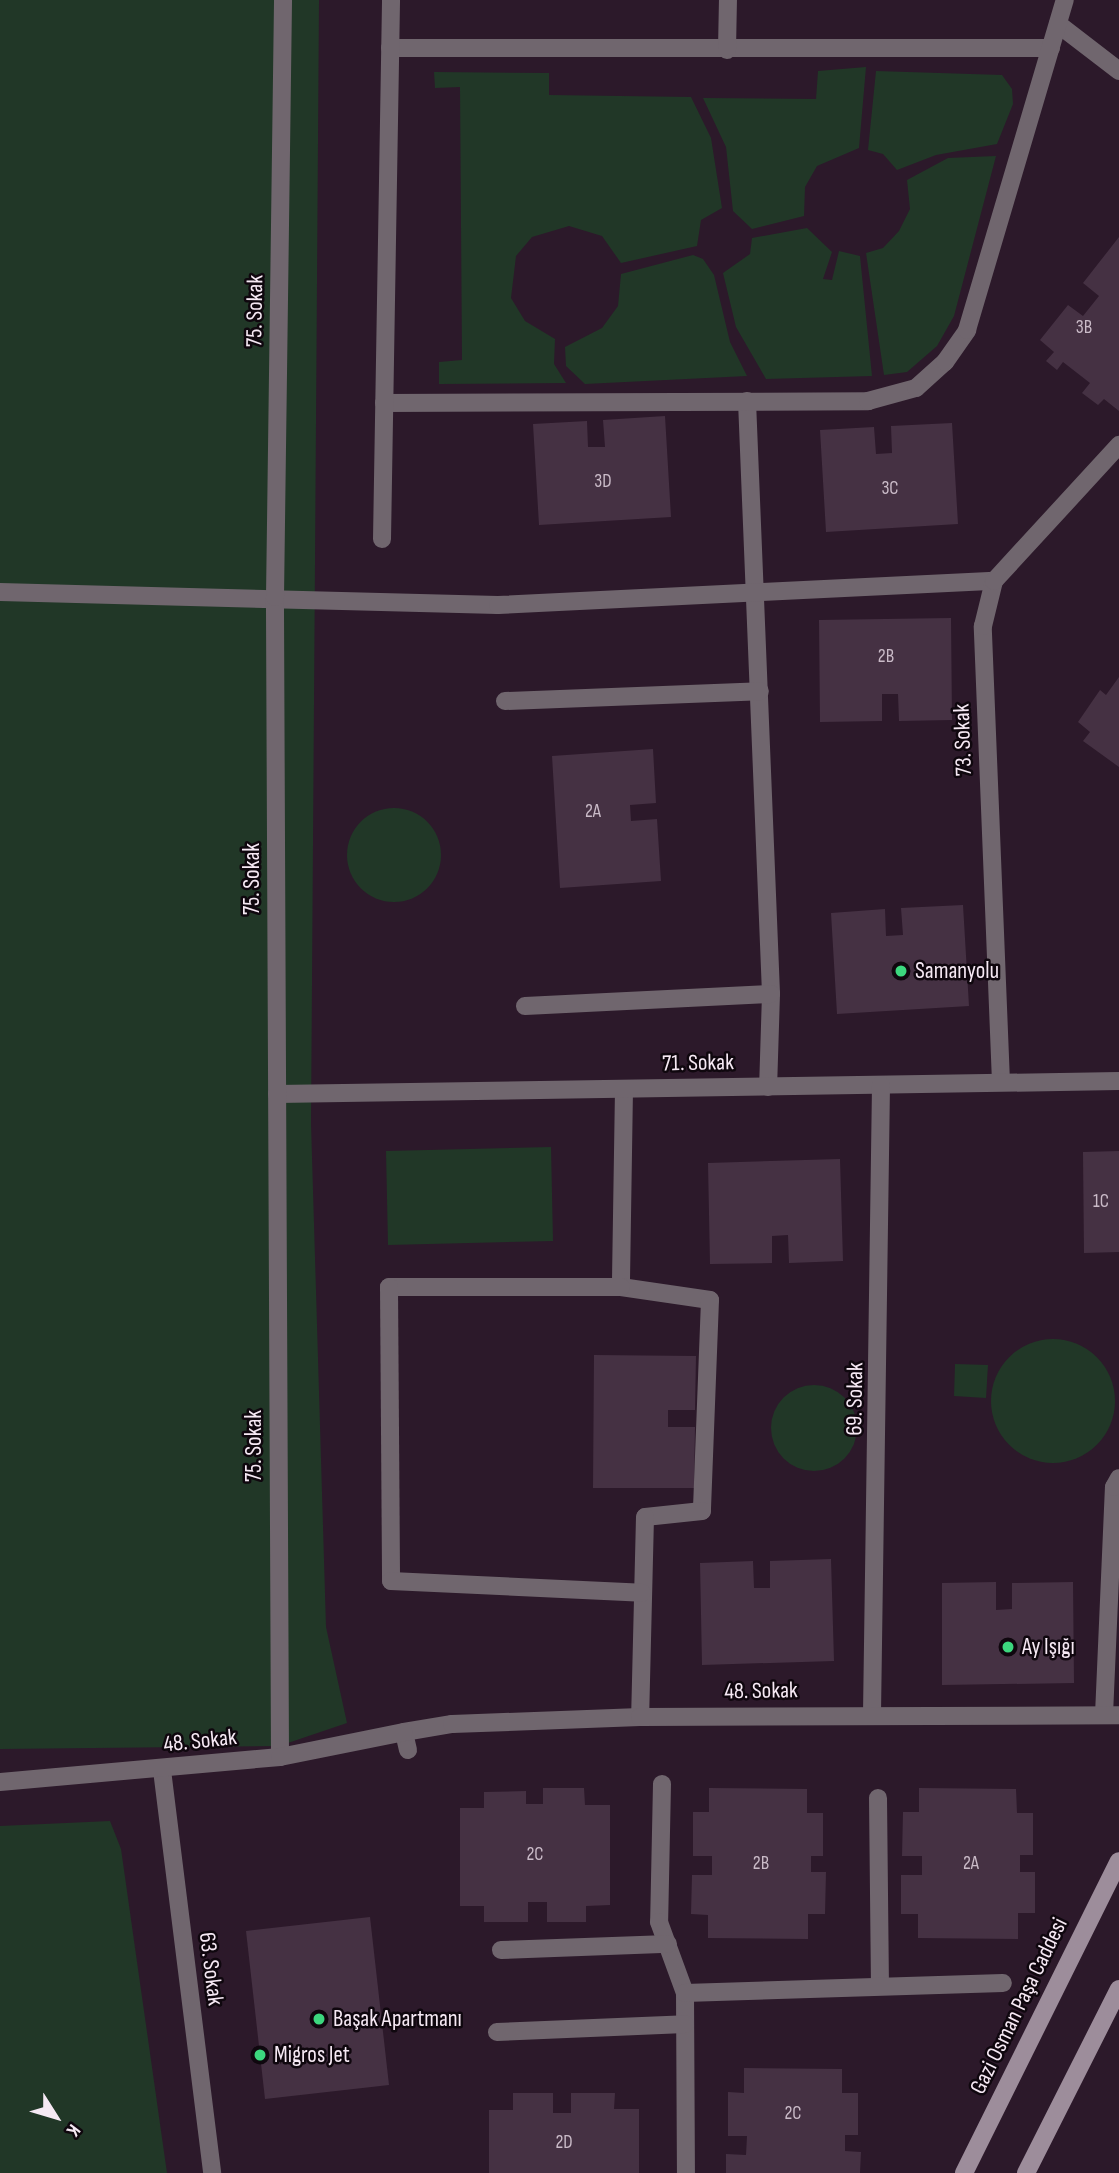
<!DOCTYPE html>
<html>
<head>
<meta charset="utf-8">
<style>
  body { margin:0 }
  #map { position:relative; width:1119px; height:2173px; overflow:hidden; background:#2c192a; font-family:"Sofia Sans Condensed",sans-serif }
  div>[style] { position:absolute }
  .green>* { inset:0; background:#213727 }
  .round { border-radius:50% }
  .building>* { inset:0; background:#453143 }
  .lane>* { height:18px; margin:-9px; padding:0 9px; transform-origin:9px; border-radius:9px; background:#70666e }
  .street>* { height:18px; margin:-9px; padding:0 9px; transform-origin:9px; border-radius:9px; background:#70666e }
  .secondary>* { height:18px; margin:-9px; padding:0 9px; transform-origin:9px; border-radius:9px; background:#9d8d9b }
  .dots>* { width:19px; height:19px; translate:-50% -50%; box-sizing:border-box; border:4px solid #0f070e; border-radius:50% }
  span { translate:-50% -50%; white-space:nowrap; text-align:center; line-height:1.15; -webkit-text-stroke:5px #0f070e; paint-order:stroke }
  .number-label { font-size:19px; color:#cabbc8 }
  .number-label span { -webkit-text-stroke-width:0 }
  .street-label { font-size:23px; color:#f6e9f4 }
  .poi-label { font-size:23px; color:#f6e9f4 }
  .left { translate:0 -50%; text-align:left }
  .north { position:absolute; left:21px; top:2082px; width:70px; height:70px; -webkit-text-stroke:5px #0f070e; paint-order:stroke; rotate:127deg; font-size:19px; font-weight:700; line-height:28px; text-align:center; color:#f6e9f4 }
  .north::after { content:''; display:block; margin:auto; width:24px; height:32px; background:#f6e9f4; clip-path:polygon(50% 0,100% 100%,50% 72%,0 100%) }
</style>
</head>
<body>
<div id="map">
  <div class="green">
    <div style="clip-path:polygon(0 0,319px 0,311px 1123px,326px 1627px,347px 1723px,279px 1746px,0 1749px)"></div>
    <div style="clip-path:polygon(866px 67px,859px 148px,817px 166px,805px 187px,804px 216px,752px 229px,733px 211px,726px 147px,703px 98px,816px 99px,818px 71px)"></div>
    <div style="clip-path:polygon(876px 71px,1002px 75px,1012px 89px,1013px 104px,997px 144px,936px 155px,897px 170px,883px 154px,868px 150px)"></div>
    <div style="clip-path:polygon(434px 72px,549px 73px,549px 95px,691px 97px,711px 138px,722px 208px,701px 220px,697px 246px,621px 263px,602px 236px,569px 226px,532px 237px,516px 256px,511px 298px,525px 321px,555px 339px,554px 364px,566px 383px,439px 384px,439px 362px,462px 360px,460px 87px,435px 88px)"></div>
    <div style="clip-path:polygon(996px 156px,954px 316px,937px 346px,907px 372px,884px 375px,866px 253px,883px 248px,899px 231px,910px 209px,907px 180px,948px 158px)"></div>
    <div style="clip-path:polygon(807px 228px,832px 252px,823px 279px,832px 280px,839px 251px,860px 256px,872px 376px,766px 379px,736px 327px,723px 273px,750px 254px,752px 238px)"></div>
    <div style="clip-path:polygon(693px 255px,703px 259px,714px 275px,730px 342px,747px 376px,585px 384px,566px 366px,565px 347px,602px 328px,618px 306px,621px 274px)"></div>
    <div class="round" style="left:347px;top:808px;width:94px;height:94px"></div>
    <div style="clip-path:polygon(551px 1147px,553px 1241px,388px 1245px,386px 1151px)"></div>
    <div class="round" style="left:991px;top:1339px;width:124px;height:124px"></div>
    <div style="clip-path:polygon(955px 1364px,988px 1365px,986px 1398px,954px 1396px)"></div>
    <div class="round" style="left:771px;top:1385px;width:86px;height:86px"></div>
    <div style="clip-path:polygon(110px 1821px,121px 1849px,167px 2173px,0 2173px,0 1826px)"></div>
  </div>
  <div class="building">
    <div style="clip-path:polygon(1119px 237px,1119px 411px,1104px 399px,1098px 405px,1082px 393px,1090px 383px,1063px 362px,1057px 370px,1046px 361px,1054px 352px,1040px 340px,1068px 305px,1083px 316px,1099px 296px,1083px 283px)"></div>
    <div style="clip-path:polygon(665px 416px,671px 517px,539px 525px,533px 424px,587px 421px,588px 447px,605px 447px,603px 420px)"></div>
    <div style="clip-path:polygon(952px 423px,958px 524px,826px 532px,820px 430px,874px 427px,876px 454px,892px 453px,891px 426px)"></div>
    <div style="clip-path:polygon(951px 618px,952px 720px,899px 721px,898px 694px,882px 694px,882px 721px,820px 722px,819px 620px)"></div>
    <div style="clip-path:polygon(1119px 677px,1119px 767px,1083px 741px,1090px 732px,1078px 722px,1100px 690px,1106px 695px)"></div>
    <div style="clip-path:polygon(653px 749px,656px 803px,630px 805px,631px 821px,657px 819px,661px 881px,560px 888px,552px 756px)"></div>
    <div style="clip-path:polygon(963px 905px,969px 1006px,837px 1014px,831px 913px,885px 909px,886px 936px,903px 935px,901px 908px)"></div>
    <div style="clip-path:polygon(1119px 1151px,1119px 1252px,1084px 1253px,1083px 1152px)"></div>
    <div style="clip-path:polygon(840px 1159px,843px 1261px,789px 1263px,788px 1235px,772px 1236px,772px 1263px,710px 1264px,708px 1163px)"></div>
    <div style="clip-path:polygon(594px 1355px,696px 1356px,695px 1410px,668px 1410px,668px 1427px,695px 1427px,694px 1488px,593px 1488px)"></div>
    <div style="clip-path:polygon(831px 1559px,834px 1661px,702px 1665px,700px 1563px,753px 1561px,754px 1588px,770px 1588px,770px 1561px)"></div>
    <div style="clip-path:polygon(996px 1582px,996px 1610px,1012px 1609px,1012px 1583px,1073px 1582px,1074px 1683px,942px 1685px,942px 1583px)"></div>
    <div style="clip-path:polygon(543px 1788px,584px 1788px,585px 1805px,610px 1805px,610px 1905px,586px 1906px,586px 1922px,547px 1922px,547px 1902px,528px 1902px,528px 1922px,484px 1922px,484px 1906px,460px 1906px,460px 1808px,484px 1808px,484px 1792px,526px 1791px,526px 1804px,543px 1804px)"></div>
    <div style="clip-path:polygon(709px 1788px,807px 1789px,807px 1813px,823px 1813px,823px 1856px,811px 1856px,811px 1872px,826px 1872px,825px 1914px,808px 1914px,808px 1939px,708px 1938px,708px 1915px,691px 1914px,692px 1875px,712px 1875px,712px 1856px,693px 1856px,693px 1812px,709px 1812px)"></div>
    <div style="clip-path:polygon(919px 1788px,1016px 1789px,1017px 1813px,1033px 1813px,1033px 1855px,1020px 1855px,1020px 1872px,1035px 1872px,1035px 1913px,1018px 1913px,1018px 1939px,918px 1938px,918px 1914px,901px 1914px,901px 1875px,922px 1875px,922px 1856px,902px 1856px,903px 1812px,919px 1812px)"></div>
    <div style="clip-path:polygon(370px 1917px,389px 2085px,265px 2099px,246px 1931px)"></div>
    <div style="clip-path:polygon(744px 2068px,842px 2069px,842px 2093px,858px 2093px,858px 2135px,845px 2135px,845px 2151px,861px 2152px,860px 2173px,726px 2173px,726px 2154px,746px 2155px,747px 2136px,728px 2136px,728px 2092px,744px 2093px)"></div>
    <div style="clip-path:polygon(513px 2093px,553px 2093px,553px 2113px,571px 2113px,571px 2093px,615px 2093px,614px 2109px,639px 2109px,639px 2173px,489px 2173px,489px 2110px,513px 2110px)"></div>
  </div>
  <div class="lane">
    <div style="left:624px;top:1089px;width:198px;rotate:90.9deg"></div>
    <div style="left:621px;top:1287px;width:90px;rotate:8.3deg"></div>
    <div style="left:710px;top:1300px;width:211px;rotate:92.2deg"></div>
    <div style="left:702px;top:1511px;width:57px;rotate:174deg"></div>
    <div style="left:645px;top:1517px;width:200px;rotate:91.4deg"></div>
    <div style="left:621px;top:1287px;width:232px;rotate:180deg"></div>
    <div style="left:389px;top:1287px;width:294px;rotate:89.6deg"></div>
    <div style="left:391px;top:1581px;width:251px;rotate:2.7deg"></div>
    <div style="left:662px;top:1784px;width:138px;rotate:91.2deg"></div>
    <div style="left:659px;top:1922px;width:76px;rotate:69.9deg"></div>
    <div style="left:685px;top:1993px;width:180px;rotate:89.7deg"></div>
    <div style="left:878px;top:1798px;width:188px;rotate:89.4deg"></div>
    <div style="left:501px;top:1950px;width:167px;rotate:-2.1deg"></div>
    <div style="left:685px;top:1993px;width:318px;rotate:-1.8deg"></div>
    <div style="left:497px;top:2032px;width:188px;rotate:-2.4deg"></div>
  </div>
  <div class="street">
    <div style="left:1058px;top:24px;width:77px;rotate:37.6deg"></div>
    <div style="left:390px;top:48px;width:661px"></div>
    <div style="left:727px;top:50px;width:50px;rotate:-88.9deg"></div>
    <div style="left:747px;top:401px;width:593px;rotate:87.68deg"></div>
    <div style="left:771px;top:994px;width:93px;rotate:91.8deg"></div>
    <div style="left:384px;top:403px;width:484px;rotate:-0.2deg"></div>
    <div style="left:868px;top:401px;width:50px;rotate:-15.2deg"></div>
    <div style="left:916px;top:388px;width:39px;rotate:-42deg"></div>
    <div style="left:945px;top:362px;width:39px;rotate:-55deg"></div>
    <div style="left:967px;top:330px;width:344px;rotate:-73.5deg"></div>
    <div style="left:382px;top:539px;width:539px;rotate:-89.04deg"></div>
    <div style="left:0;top:592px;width:498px;rotate:1.5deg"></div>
    <div style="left:498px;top:605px;width:497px;rotate:-2.8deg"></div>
    <div style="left:505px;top:701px;width:255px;rotate:-2.2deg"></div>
    <div style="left:525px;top:1006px;width:246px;rotate:-2.8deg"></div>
    <div style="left:1001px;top:1082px;width:456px;rotate:-92.3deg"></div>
    <div style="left:983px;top:626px;width:46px;rotate:-76.3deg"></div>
    <div style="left:994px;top:581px;width:185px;rotate:-47.4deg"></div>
    <div style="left:277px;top:1094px;width:842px;rotate:-0.88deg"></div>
    <div style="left:872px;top:1714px;width:629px;rotate:-89.18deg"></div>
    <div style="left:1104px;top:1715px;width:228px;rotate:-87.5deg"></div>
    <div style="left:1114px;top:1487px;width:10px;rotate:-61deg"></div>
    <div style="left:408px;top:1750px;width:18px;rotate:-103deg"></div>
    <div style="left:404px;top:1732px;width:49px;rotate:-9.5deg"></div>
    <div style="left:452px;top:1724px;width:188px;rotate:-2.1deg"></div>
    <div style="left:640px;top:1717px;width:479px;rotate:-0.2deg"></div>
    <div style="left:280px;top:1757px;width:1160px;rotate:-90.25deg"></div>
    <div style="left:275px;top:597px;width:597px;rotate:-89.23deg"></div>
    <div style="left:162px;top:1770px;width:406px;rotate:82.9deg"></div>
    <div style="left:0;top:1782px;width:281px;rotate:-5.1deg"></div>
    <div style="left:280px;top:1757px;width:126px;rotate:-11.4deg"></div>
  </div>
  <div class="secondary">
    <div style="left:964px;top:2173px;width:348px;rotate:-63.6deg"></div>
    <div style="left:1026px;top:2173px;width:206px;rotate:-63.2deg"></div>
  </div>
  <div class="dots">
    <div style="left:901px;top:971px;background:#3cd77e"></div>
    <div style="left:1008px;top:1647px;background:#3cd77e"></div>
    <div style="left:319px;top:2019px;background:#3cd77e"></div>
    <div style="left:260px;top:2055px;background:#3cd77e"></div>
  </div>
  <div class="number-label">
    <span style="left:1084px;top:328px">3B</span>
    <span style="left:603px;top:482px">3D</span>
    <span style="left:890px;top:489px">3C</span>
    <span style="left:886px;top:657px">2B</span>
    <span style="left:593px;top:812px">2A</span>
    <span style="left:1101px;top:1202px">1C</span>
    <span style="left:535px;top:1855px">2C</span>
    <span style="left:761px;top:1864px">2B</span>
    <span style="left:971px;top:1864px">2A</span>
    <span style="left:793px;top:2114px">2C</span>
    <span style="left:564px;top:2143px">2D</span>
  </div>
  <div class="street-label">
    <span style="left:255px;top:311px;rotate:-89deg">75. Sokak</span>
    <span style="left:963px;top:740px;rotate:-92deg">73. Sokak</span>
    <span style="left:252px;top:879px;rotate:-90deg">75. Sokak</span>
    <span style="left:698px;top:1063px;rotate:-1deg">71. Sokak</span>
    <span style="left:855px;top:1399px;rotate:-89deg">69. Sokak</span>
    <span style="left:254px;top:1446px;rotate:-90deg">75. Sokak</span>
    <span style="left:761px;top:1691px;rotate:-1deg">48. Sokak</span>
    <span style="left:200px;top:1741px;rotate:-6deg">48. Sokak</span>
    <span style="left:211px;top:1969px;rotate:83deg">63. Sokak</span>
    <span style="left:1019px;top:2006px;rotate:-64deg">Gazi Osman Paşa Caddesi</span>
  </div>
  <div class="poi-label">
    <span class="left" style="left:915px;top:971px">Samanyolu</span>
    <span class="left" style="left:1022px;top:1647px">Ay Işığı</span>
    <span class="left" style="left:333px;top:2019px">Başak Apartmanı</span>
    <span class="left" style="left:274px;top:2055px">Migros Jet</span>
  </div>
  <div class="north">K</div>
</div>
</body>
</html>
